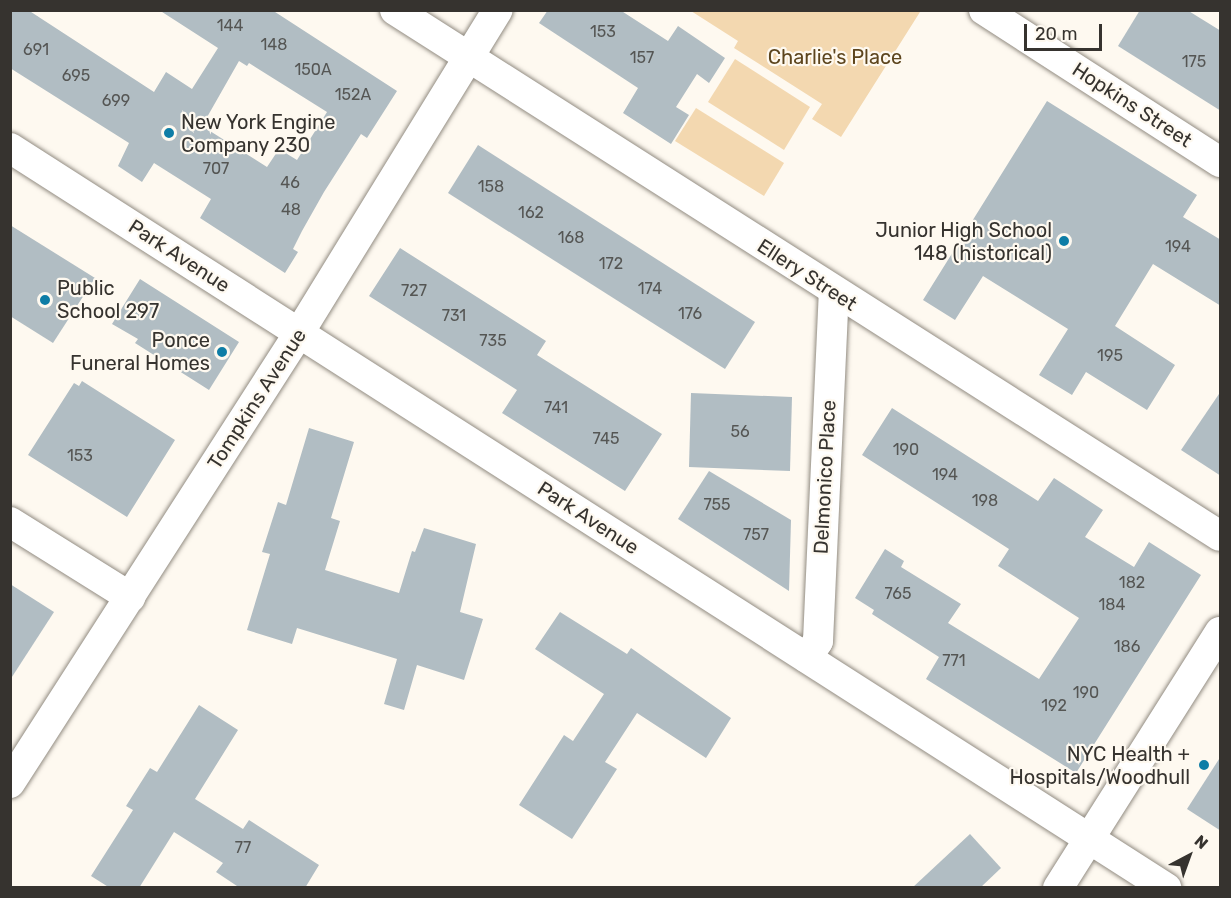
<!DOCTYPE html>
<html>
<head>
<meta charset="utf-8">
<style>
  body { margin:0 }
  #map { position:relative; width:1231px; height:898px; overflow:hidden; background:#fef9f0; font-family:Rubik,sans-serif }
  div>[style] { position:absolute }
  .green>* { inset:0; background:#f3d8b0 }
  .building>* { inset:0; background:#b1bdc3 }
  .roads { filter:drop-shadow(0 0 2px #928c82) drop-shadow(0 0 2px #928c82) }
  .minor>* { height:30px; margin:-15px; padding:0 15px; transform-origin:15px; border-radius:15px; background:#fff }
  .dots>* { width:16px; height:16px; translate:-50% -50%; box-sizing:border-box; border:3px solid #fef9f0; border-radius:50% }
  span { translate:-50% -50%; white-space:nowrap; text-align:center; line-height:1.15; -webkit-text-stroke:4.5px #fef9f0; paint-order:stroke }
  .number-label { font-size:16px; color:#555654 }
  .number-label span { -webkit-text-stroke-width:0 }
  .park-label { font-size:20px; color:#5d451d }
  .street-label { font-size:20px; color:#36332f }
  .poi-label { font-size:20px; color:#36332f }
  .left { translate:0 -50%; text-align:left }
  .right { translate:-100% -50%; text-align:right }
  .frame { position:absolute; inset:0; border:12px solid #36332f; pointer-events:none }
  .north { position:absolute; left:1159px; top:826px; width:60px; height:60px; -webkit-text-stroke:4px #fef9f0; paint-order:stroke; rotate:41deg; font-size:16px; font-weight:700; line-height:24px; text-align:center; color:#36332f }
  .north::after { content:''; display:block; margin:auto; width:21px; height:27px; background:#36332f; clip-path:polygon(50% 0,100% 100%,50% 72%,0 100%) }
  .scale { position:absolute; left:1024px; top:24px; width:78px; height:27px; box-sizing:border-box; border:3px solid #36332f; border-top:0; padding-left:8px; font-size:18px; line-height:21px; white-space:nowrap; color:#36332f; -webkit-text-stroke:4px #fef9f0; paint-order:stroke }
</style>
</head>
<body>
<div id="map">
  <div class="green">
    <div style="clip-path:polygon(691px 11px,918px 10px,920px 12px,841px 137px,812px 119px,822px 104px,734px 48px,738px 41px)"></div>
    <div style="clip-path:polygon(735px 59px,810px 107px,784px 150px,708px 102px)"></div>
    <div style="clip-path:polygon(696px 108px,784px 163px,764px 196px,675px 141px)"></div>
  </div>
  <div class="building">
    <div style="clip-path:polygon(evenodd,10px 10px,28px 10px,154px 92px,166px 72px,192px 89px,218px 48px,159px 10px,272px 10px,397px 91px,367px 138px,361px 134px,324px 192px,302px 231px,293px 249px,298px 252px,285px 273px,200px 218px,211px 199px,154px 163px,142px 182px,118px 166px,129px 143px,10px 68px,10px 10px,239px 61px,247px 66px,249px 63px,327px 112px,297px 160px,279px 149px,267px 167px,202px 126px,239px 61px)"></div>
    <div style="clip-path:polygon(548px 10px,620px 10px,668px 41px,678px 26px,725px 58px,709px 83px,697px 74px,676px 107px,689px 115px,671px 144px,623px 113px,638px 88px,539px 23px)"></div>
    <div style="clip-path:polygon(1140px 10px,1187px 10px,1221px 31px,1221px 111px,1118px 46px)"></div>
    <div style="clip-path:polygon(1047px 101px,1197px 195px,1183px 217px,1221px 240px,1221px 306px,1153px 264px,1115px 326px,1175px 365px,1147px 410px,1086px 372px,1072px 395px,1039px 375px,1068px 329px,983px 276px,955px 320px,923px 300px)"></div>
    <div style="clip-path:polygon(478px 145px,755px 322px,725px 369px,448px 193px)"></div>
    <div style="clip-path:polygon(10px 225px,95px 278px,53px 343px,10px 316px)"></div>
    <div style="clip-path:polygon(400px 248px,546px 341px,537px 355px,662px 434px,625px 491px,502px 413px,517px 390px,369px 296px)"></div>
    <div style="clip-path:polygon(140px 279px,239px 342px,209px 390px,135px 343px,138px 339px,112px 324px)"></div>
    <div style="clip-path:polygon(82px 381px,175px 440px,127px 517px,28px 455px,74px 383px,79px 386px)"></div>
    <div style="clip-path:polygon(1221px 391px,1221px 476px,1181px 450px)"></div>
    <div style="clip-path:polygon(691px 393px,792px 397px,790px 471px,689px 467px)"></div>
    <div style="clip-path:polygon(892px 408px,1038px 501px,1054px 478px,1103px 510px,1085px 537px,1134px 567px,1149px 542px,1201px 575px,1076px 773px,926px 679px,939px 657px,872px 614px,874px 610px,855px 598px,885px 549px,904px 561px,901px 567px,961px 604px,948px 623px,1039px 679px,1079px 618px,998px 566px,1009px 549px,862px 455px)"></div>
    <div style="clip-path:polygon(309px 428px,354px 442px,331px 518px,340px 521px,325px 570px,399px 593px,412px 551px,415px 552px,424px 528px,476px 544px,460px 612px,483px 619px,464px 680px,417px 665px,404px 710px,384px 704px,397px 659px,297px 628px,292px 644px,247px 630px,270px 554px,262px 552px,278px 502px,286px 505px)"></div>
    <div style="clip-path:polygon(709px 471px,791px 520px,789px 591px,678px 519px)"></div>
    <div style="clip-path:polygon(10px 584px,54px 612px,10px 680px)"></div>
    <div style="clip-path:polygon(560px 612px,627px 654px,631px 648px,731px 718px,706px 758px,637px 713px,605px 762px,617px 769px,572px 839px,519px 805px,564px 735px,573px 741px,604px 694px,535px 649px)"></div>
    <div style="clip-path:polygon(199px 705px,238px 730px,195px 799px,243px 829px,249px 820px,319px 865px,305px 888px,240px 888px,216px 872px,223px 863px,174px 832px,139px 888px,110px 888px,91px 876px,133px 810px,126px 806px,150px 768px,157px 772px)"></div>
    <div style="clip-path:polygon(1221px 756px,1221px 831px,1187px 809px)"></div>
    <div style="clip-path:polygon(970px 834px,1001px 868px,980px 888px,912px 888px)"></div>
  </div>
  <div class="roads">
    <div class="minor">
      <div style="left:395px;top:10px;width:978px;rotate:32.52deg"></div>
      <div style="left:984px;top:10px;width:281px;rotate:32.8deg"></div>
      <div style="left:10px;top:148px;width:1373px;rotate:32.62deg"></div>
      <div style="left:10px;top:522px;width:142px;rotate:32deg"></div>
      <div style="left:807px;top:658px;width:20px;rotate:-57deg"></div>
      <div style="left:818px;top:641px;width:348px;rotate:-87.4deg"></div>
      <div style="left:10px;top:783px;width:535px;rotate:-57.29deg"></div>
      <div style="left:299px;top:333px;width:379px;rotate:-58.4deg"></div>
      <div style="left:1058px;top:888px;width:303px;rotate:-57.7deg"></div>
    </div>
  </div>
  <div class="dots">
    <div style="left:169px;top:133px;background:#0e7da6"></div>
    <div style="left:1064px;top:241px;background:#0e7da6"></div>
    <div style="left:45px;top:300px;background:#0e7da6"></div>
    <div style="left:222px;top:352px;background:#0e7da6"></div>
    <div style="left:1204px;top:765px;background:#0e7da6"></div>
  </div>
  <div class="number-label">
    <span style="left:230px;top:26px">144</span>
    <span style="left:603px;top:32px">153</span>
    <span style="left:274px;top:45px">148</span>
    <span style="left:36px;top:50px">691</span>
    <span style="left:642px;top:58px">157</span>
    <span style="left:1194px;top:62px">175</span>
    <span style="left:313px;top:70px">150A</span>
    <span style="left:76px;top:76px">695</span>
    <span style="left:353px;top:95px">152A</span>
    <span style="left:116px;top:101px">699</span>
    <span style="left:216px;top:169px">707</span>
    <span style="left:290px;top:183px">46</span>
    <span style="left:491px;top:187px">158</span>
    <span style="left:291px;top:210px">48</span>
    <span style="left:531px;top:213px">162</span>
    <span style="left:571px;top:238px">168</span>
    <span style="left:1178px;top:247px">194</span>
    <span style="left:611px;top:264px">172</span>
    <span style="left:650px;top:289px">174</span>
    <span style="left:414px;top:291px">727</span>
    <span style="left:690px;top:314px">176</span>
    <span style="left:454px;top:316px">731</span>
    <span style="left:493px;top:341px">735</span>
    <span style="left:1110px;top:356px">195</span>
    <span style="left:556px;top:408px">741</span>
    <span style="left:740px;top:432px">56</span>
    <span style="left:606px;top:439px">745</span>
    <span style="left:906px;top:450px">190</span>
    <span style="left:80px;top:456px">153</span>
    <span style="left:945px;top:475px">194</span>
    <span style="left:985px;top:501px">198</span>
    <span style="left:717px;top:505px">755</span>
    <span style="left:756px;top:535px">757</span>
    <span style="left:1132px;top:583px">182</span>
    <span style="left:898px;top:594px">765</span>
    <span style="left:1112px;top:605px">184</span>
    <span style="left:1127px;top:647px">186</span>
    <span style="left:954px;top:661px">771</span>
    <span style="left:1086px;top:693px">190</span>
    <span style="left:1054px;top:706px">192</span>
    <span style="left:243px;top:848px">77</span>
  </div>
  <div class="park-label">
    <span style="left:835px;top:57px">Charlie's Place</span>
  </div>
  <div class="street-label">
    <span style="left:1132px;top:105px;rotate:33deg">Hopkins Street</span>
    <span style="left:179px;top:256px;rotate:33deg">Park Avenue</span>
    <span style="left:807px;top:275px;rotate:33deg">Ellery Street</span>
    <span style="left:257px;top:399px;rotate:-57deg">Tompkins Avenue</span>
    <span style="left:825px;top:477px;rotate:-87deg">Delmonico Place</span>
    <span style="left:588px;top:518px;rotate:33deg">Park Avenue</span>
  </div>
  <div class="poi-label">
    <span class="left" style="left:181px;top:134px">New York Engine<br>Company 230</span>
    <span class="right" style="left:1052px;top:242px">Junior High School<br>148 (historical)</span>
    <span class="left" style="left:57px;top:300px">Public<br>School 297</span>
    <span class="right" style="left:210px;top:352px">Ponce<br>Funeral Homes</span>
    <span class="right" style="left:1190px;top:766px">NYC Health +<br>Hospitals/Woodhull</span>
  </div>
  <div class="frame"></div>
  <div class="north">N</div>
  <div class="scale">20 m</div>
</div>
</body>
</html>
